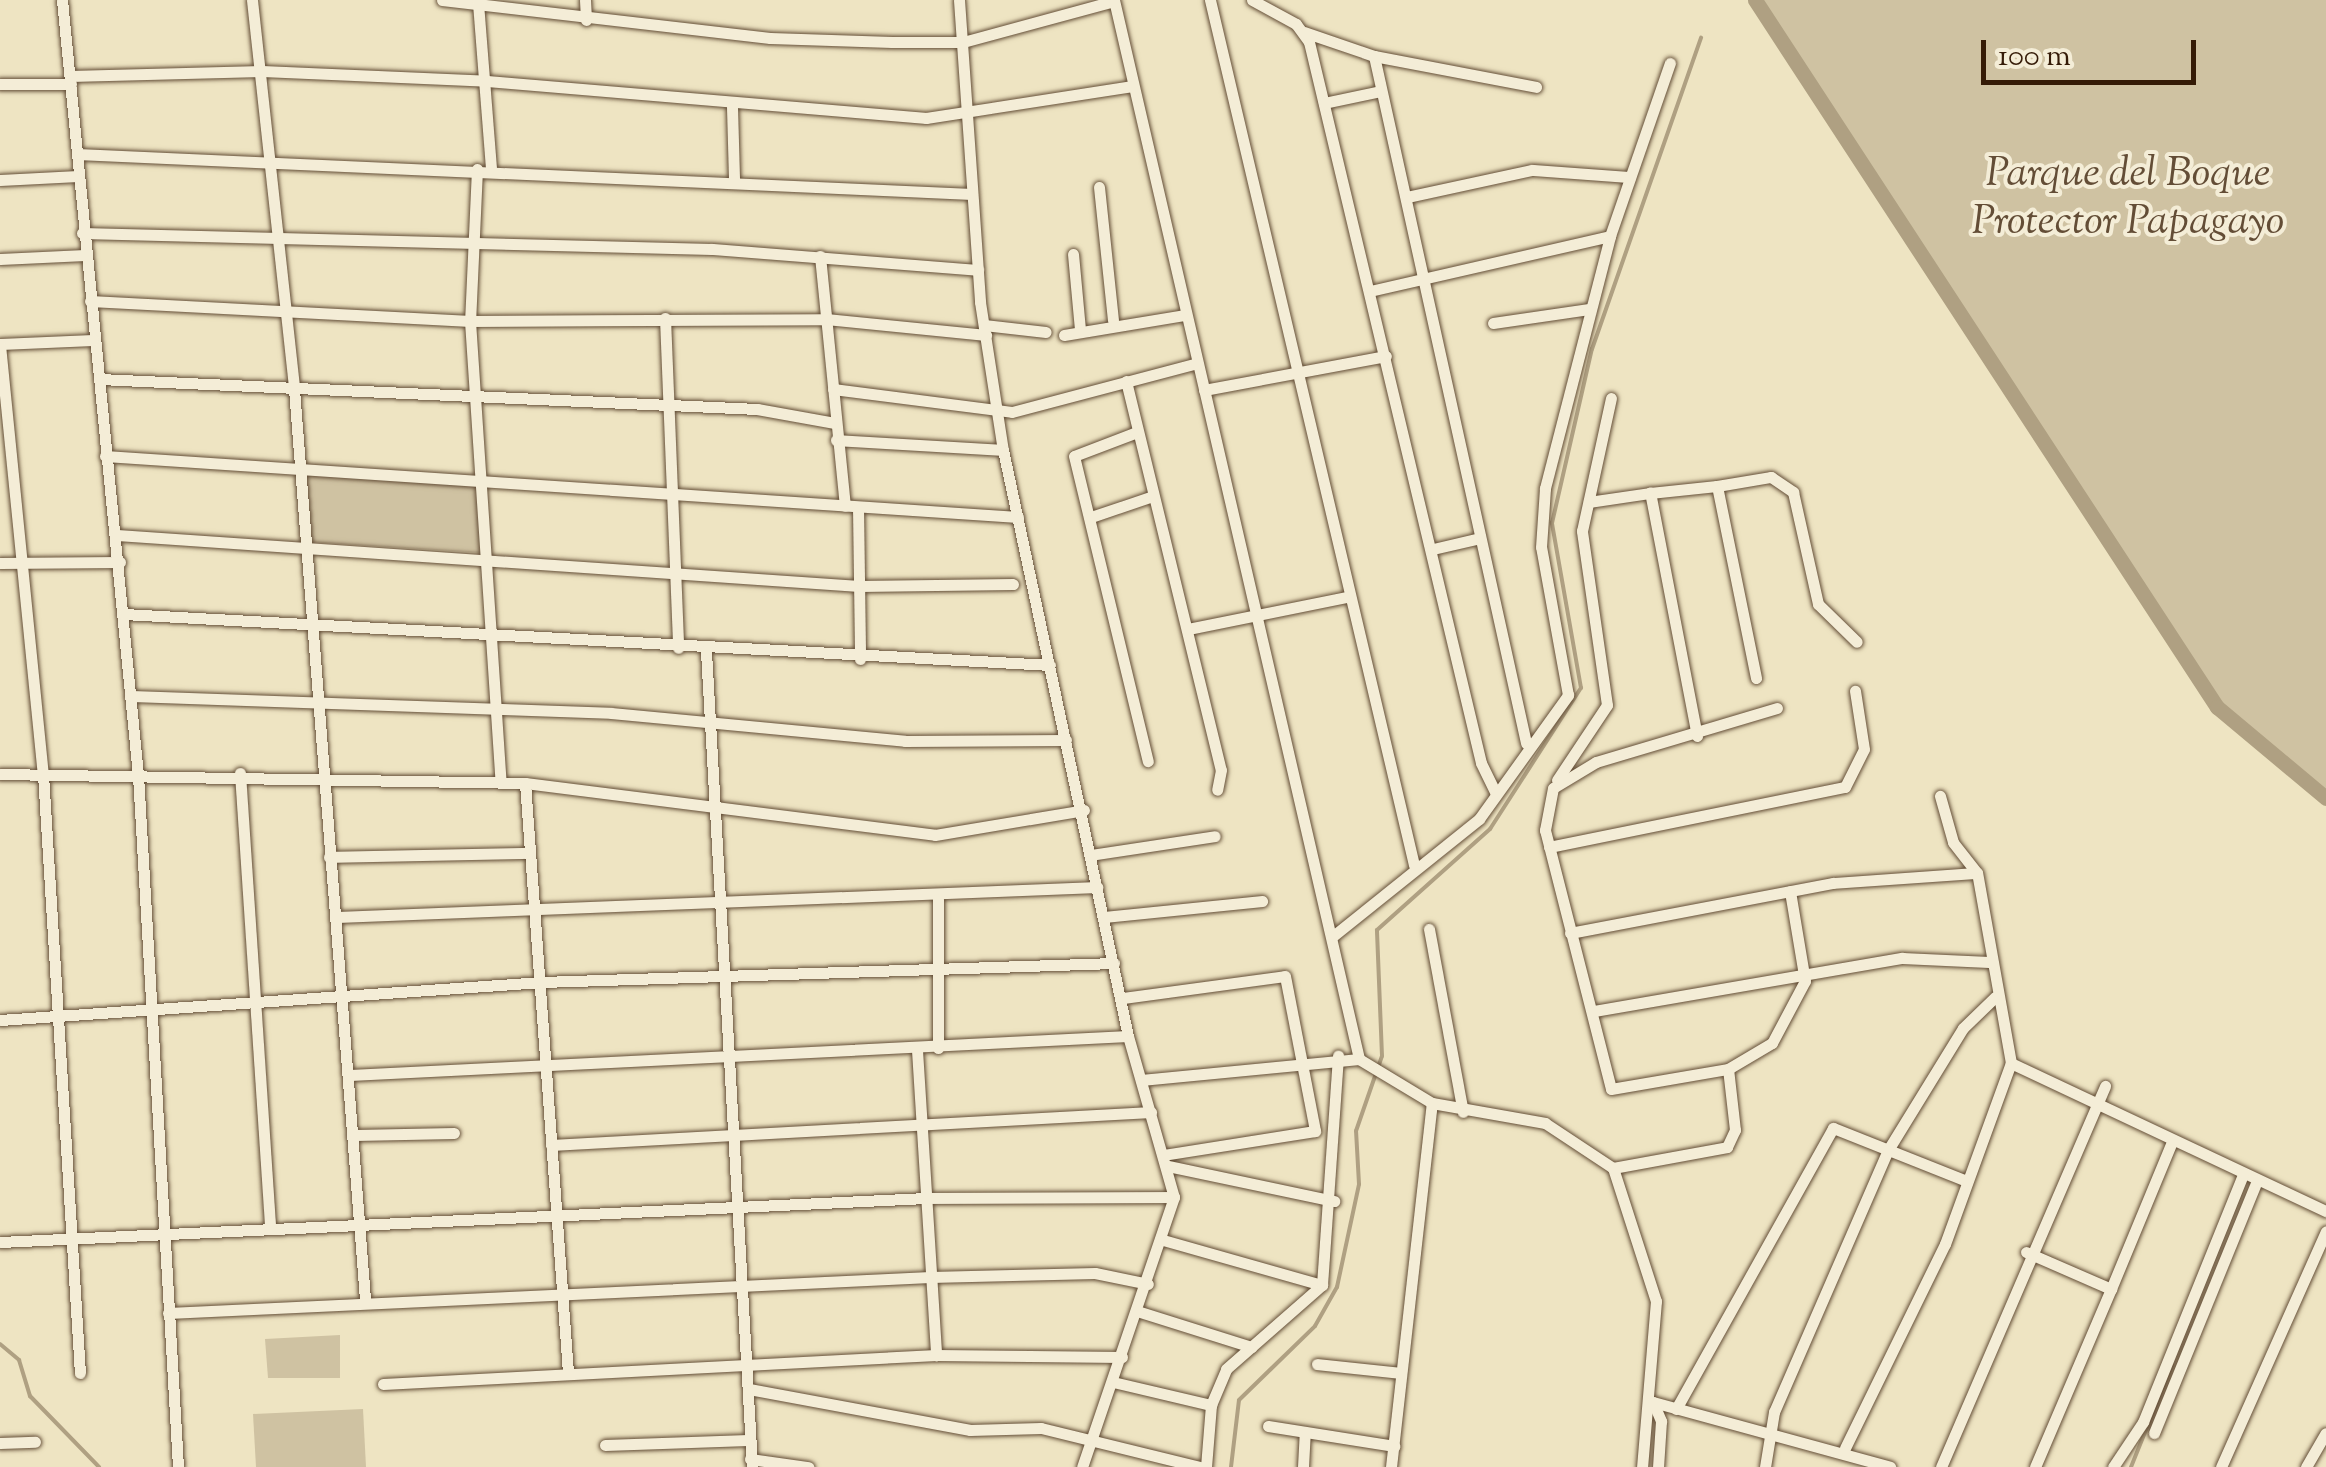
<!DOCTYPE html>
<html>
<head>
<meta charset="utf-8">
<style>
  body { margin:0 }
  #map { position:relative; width:2326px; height:1467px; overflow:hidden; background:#eee4c2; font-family:"Sorts Mill Goudy",serif }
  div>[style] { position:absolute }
  .green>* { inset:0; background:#cfc2a2 }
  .stream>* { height:4px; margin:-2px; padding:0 2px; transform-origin:2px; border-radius:2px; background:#afa082 }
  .canal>* { height:15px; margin:-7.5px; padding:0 7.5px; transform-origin:7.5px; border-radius:7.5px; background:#afa082 }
  .roads { filter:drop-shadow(0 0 2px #634d36) drop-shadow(0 0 2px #634d36) }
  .street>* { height:11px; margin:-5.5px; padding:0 5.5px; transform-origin:5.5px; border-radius:5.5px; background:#f4edd7 }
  span { translate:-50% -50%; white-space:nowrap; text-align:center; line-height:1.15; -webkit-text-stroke:8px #f4edd7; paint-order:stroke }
  .park-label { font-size:42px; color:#634d36; font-style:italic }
  .scale { position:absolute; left:1981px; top:40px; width:215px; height:45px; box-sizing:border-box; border:5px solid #351b07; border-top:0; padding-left:12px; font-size:30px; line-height:35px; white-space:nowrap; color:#351b07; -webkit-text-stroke:8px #f4edd7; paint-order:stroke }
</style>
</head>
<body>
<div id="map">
  <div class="green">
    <div style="clip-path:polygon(1755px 0,2326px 0,2326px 790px,2232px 723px)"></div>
    <div style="clip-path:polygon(305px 474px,482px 484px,485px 553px,309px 542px)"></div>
    <div style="clip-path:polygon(340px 1335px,340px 1378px,268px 1378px,265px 1339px)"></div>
    <div style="clip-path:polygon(363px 1409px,366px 1467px,256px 1467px,253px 1414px)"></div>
  </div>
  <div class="stream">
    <div style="left:0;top:1344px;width:25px;rotate:40deg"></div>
    <div style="left:19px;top:1360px;width:38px;rotate:73deg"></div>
    <div style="left:30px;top:1396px;width:99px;rotate:45.8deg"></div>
    <div style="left:1231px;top:1467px;width:67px;rotate:-83.2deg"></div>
    <div style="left:1239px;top:1400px;width:106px;rotate:-44.2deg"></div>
    <div style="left:1315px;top:1326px;width:45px;rotate:-60.6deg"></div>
    <div style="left:1337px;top:1287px;width:105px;rotate:-77.9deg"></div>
    <div style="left:1359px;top:1184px;width:53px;rotate:-93.2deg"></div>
    <div style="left:1356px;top:1131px;width:79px;rotate:-70.9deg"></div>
    <div style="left:1382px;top:1056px;width:126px;rotate:-92.3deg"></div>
    <div style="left:1377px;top:930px;width:152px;rotate:-41.8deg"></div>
    <div style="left:1490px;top:829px;width:168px;rotate:-57.2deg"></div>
    <div style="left:1581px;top:688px;width:168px;rotate:-100deg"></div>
    <div style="left:1552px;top:523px;width:179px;rotate:-77.1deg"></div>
    <div style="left:1592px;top:349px;width:330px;rotate:-70.7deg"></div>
    <div style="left:2131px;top:1467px;width:110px;rotate:-68.1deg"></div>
  </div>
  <div class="canal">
    <div style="left:1755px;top:0;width:845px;rotate:56.84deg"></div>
    <div style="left:2217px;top:707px;width:142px;rotate:39.9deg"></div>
  </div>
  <div class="roads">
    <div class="street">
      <div style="left:62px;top:0;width:779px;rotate:84.4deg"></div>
      <div style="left:138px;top:775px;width:693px;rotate:86.69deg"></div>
      <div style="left:252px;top:0;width:391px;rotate:83.8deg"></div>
      <div style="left:294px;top:389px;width:914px;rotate:85.54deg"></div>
      <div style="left:442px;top:0;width:330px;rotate:6.6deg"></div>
      <div style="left:770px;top:38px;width:122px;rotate:1.9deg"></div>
      <div style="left:892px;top:42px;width:71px"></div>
      <div style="left:963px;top:42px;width:156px;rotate:-15.2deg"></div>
      <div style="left:585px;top:0;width:20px;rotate:87deg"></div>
      <div style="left:959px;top:0;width:303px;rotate:86deg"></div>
      <div style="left:980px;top:302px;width:150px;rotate:81.2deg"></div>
      <div style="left:1003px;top:450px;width:599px;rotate:77.96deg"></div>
      <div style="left:1128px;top:1036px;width:167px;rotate:74.1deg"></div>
      <div style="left:1174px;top:1197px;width:285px;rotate:108.8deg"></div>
      <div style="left:1114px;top:0;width:1087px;rotate:76.97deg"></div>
      <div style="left:1210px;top:0;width:889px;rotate:76.73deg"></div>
      <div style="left:1252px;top:0;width:50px;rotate:28.6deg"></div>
      <div style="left:1296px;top:24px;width:22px;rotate:54deg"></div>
      <div style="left:1309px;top:42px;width:741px;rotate:76.58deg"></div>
      <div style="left:1481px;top:763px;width:32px;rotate:64deg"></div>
      <div style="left:478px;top:3px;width:167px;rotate:85.5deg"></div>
      <div style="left:1304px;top:32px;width:74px;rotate:18.9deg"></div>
      <div style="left:1374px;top:56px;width:704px;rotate:77.52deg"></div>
      <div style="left:1374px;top:56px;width:165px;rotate:10.8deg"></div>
      <div style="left:70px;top:76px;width:192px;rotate:-1.5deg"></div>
      <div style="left:262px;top:71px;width:225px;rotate:2.5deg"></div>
      <div style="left:487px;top:81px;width:441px;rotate:4.8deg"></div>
      <div style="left:926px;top:118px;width:209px;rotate:-8.8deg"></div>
      <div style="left:0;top:84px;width:71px"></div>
      <div style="left:1324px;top:103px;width:58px;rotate:-11.9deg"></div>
      <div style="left:732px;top:107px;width:73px;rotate:88.4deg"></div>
      <div style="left:77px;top:154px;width:896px;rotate:2.56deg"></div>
      <div style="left:477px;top:169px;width:152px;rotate:92.6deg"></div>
      <div style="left:470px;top:321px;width:463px;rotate:86.2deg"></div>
      <div style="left:0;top:180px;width:78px;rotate:-2.9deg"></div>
      <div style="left:1099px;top:187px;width:134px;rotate:84deg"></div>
      <div style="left:1407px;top:197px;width:128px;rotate:-12.2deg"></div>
      <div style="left:1532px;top:170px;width:98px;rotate:4.1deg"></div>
      <div style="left:82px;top:233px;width:630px;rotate:1.45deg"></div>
      <div style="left:712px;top:249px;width:267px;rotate:4.5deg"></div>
      <div style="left:1073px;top:254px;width:76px;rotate:84.7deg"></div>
      <div style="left:820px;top:256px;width:251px;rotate:84.3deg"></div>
      <div style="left:0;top:259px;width:85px;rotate:-2.7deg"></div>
      <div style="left:1370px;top:291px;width:246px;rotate:-12.9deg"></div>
      <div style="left:90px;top:301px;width:381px;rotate:3deg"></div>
      <div style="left:470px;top:321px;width:356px;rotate:-0.3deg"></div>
      <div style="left:826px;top:319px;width:161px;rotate:5.7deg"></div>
      <div style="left:665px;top:318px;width:330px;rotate:87.7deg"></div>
      <div style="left:1493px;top:323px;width:97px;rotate:-8.3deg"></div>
      <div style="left:984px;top:325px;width:62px;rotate:6.4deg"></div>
      <div style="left:1064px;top:335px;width:123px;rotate:-9.4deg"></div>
      <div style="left:0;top:344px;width:93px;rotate:-2.5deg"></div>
      <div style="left:0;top:345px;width:431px;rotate:84.3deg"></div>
      <div style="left:43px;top:774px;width:600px;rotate:86.47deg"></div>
      <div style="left:99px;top:379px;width:659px;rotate:2.61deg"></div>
      <div style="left:757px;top:409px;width:79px;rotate:10.2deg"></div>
      <div style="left:1126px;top:381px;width:400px;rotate:76.3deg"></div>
      <div style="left:1221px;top:770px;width:20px;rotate:101deg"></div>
      <div style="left:833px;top:389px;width:180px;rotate:7.3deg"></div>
      <div style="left:1012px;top:412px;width:191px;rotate:-14.8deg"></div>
      <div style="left:1204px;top:390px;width:185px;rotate:-10.6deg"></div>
      <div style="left:1137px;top:432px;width:67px;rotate:159.1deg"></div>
      <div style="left:1074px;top:456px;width:314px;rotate:76.4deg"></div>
      <div style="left:836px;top:440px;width:167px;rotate:3.4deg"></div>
      <div style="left:105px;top:456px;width:915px;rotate:3.82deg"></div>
      <div style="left:1717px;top:486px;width:55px;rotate:-9.5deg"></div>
      <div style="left:1771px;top:477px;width:27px;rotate:34deg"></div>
      <div style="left:1793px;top:492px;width:115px;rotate:77.4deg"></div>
      <div style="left:1818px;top:604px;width:54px;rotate:44.3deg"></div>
      <div style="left:1589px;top:502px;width:62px;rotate:-8.4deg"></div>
      <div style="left:858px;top:507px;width:152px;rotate:89.2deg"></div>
      <div style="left:1091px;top:517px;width:65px;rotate:-18.7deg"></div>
      <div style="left:117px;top:535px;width:744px;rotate:3.93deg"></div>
      <div style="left:859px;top:586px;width:154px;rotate:-0.7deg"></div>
      <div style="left:1433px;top:549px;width:48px;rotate:-13.2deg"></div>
      <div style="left:0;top:563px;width:120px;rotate:-0.5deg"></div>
      <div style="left:124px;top:614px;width:927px;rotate:3.15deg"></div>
      <div style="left:1188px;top:629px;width:161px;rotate:-11.4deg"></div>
      <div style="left:706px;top:651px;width:817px;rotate:86.77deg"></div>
      <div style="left:130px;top:696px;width:481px;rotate:2deg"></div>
      <div style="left:611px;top:713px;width:295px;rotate:5.4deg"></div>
      <div style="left:905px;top:741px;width:161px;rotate:-0.4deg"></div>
      <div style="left:1777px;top:708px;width:189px;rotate:163.4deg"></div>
      <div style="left:1596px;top:762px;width:50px;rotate:148.8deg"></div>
      <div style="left:1553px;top:788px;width:43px;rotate:100.8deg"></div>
      <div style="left:1545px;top:830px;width:267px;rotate:75.7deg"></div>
      <div style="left:1611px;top:1089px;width:119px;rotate:-9.7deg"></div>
      <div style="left:1728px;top:1069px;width:51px;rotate:-30.6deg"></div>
      <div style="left:1772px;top:1043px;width:70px;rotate:-62deg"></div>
      <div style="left:1805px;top:981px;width:91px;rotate:-99.5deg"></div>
      <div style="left:1697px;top:736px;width:248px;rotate:-100.9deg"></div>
      <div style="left:1650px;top:493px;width:67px;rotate:-6deg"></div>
      <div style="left:1717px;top:486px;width:196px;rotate:78.5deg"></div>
      <div style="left:240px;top:773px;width:455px;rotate:86.2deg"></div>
      <div style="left:0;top:774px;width:525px;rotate:0.98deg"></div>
      <div style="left:525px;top:783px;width:413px;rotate:7.2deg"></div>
      <div style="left:935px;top:835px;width:151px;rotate:-9.5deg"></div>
      <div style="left:1557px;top:780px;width:90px;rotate:-56.3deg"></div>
      <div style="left:1607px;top:705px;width:176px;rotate:-98.2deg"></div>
      <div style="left:1582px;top:531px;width:136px;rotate:-77.7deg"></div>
      <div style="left:525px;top:783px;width:592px;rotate:85.83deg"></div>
      <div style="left:1549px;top:847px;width:302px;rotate:-11.5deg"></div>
      <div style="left:1845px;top:787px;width:42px;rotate:-63.4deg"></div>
      <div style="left:1864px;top:749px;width:59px;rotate:-98.8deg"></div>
      <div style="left:1090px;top:855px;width:126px;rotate:-8.6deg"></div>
      <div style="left:329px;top:857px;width:199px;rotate:-1.2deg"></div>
      <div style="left:337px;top:917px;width:761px;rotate:-2.26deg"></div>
      <div style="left:1104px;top:917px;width:159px;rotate:-5.8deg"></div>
      <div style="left:1429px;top:929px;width:186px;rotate:79.5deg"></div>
      <div style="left:1570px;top:933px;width:268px;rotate:-10.8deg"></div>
      <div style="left:1833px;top:883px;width:144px;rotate:-4deg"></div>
      <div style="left:1333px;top:936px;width:187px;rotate:-38.7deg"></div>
      <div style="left:1479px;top:819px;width:153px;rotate:-54.3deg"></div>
      <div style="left:1568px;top:695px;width:150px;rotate:-100.3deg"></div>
      <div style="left:1541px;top:547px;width:59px;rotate:-86.1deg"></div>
      <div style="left:1545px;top:488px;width:260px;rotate:-75.5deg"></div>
      <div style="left:1610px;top:236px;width:183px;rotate:-70.9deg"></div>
      <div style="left:1123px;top:998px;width:163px;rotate:-7.7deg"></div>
      <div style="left:1285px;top:976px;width:158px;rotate:79deg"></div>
      <div style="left:1315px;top:1131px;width:153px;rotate:171deg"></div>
      <div style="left:1594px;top:1011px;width:313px;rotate:-9.8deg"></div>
      <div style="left:1902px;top:958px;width:87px;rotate:2.6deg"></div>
      <div style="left:0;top:1020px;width:543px;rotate:-4.01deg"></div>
      <div style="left:542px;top:982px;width:572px;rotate:-1.9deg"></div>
      <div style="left:938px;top:1048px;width:149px;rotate:-90deg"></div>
      <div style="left:917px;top:1050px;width:306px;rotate:86.4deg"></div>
      <div style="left:2011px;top:1063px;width:348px;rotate:25.2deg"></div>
      <div style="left:350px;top:1075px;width:779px;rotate:-2.87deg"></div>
      <div style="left:1141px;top:1080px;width:219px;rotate:-5.5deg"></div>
      <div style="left:1359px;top:1059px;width:85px;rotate:31.1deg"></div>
      <div style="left:1432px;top:1103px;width:115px;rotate:10deg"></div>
      <div style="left:1545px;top:1123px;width:82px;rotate:33.5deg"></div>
      <div style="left:1613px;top:1168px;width:116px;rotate:-10.4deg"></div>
      <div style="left:1727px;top:1147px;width:19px;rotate:-65deg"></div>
      <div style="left:1735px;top:1130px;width:61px;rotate:-96.5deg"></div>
      <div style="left:355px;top:1135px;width:99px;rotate:-1.2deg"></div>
      <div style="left:551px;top:1145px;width:601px;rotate:-3.15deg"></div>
      <div style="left:1168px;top:1166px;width:170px;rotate:11.9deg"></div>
      <div style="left:1613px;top:1168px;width:140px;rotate:72.1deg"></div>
      <div style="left:1656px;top:1301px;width:167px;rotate:94.8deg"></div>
      <div style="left:1163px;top:1240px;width:165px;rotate:15.8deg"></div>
      <div style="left:0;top:1242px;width:927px;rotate:-2.72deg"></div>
      <div style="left:926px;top:1198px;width:248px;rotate:-0.2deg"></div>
      <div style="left:2026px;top:1252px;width:93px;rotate:23.5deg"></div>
      <div style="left:2111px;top:1289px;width:157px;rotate:-67.5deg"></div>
      <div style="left:1137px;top:1311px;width:120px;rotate:17.5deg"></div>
      <div style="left:168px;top:1313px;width:763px;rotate:-2.7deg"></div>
      <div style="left:930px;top:1277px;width:165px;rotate:-1.4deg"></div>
      <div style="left:1095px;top:1273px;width:54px;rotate:11.7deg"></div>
      <div style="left:1317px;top:1364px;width:84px;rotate:6.1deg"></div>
      <div style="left:1113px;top:1382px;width:101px;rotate:13.2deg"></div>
      <div style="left:383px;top:1384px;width:554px;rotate:-3deg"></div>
      <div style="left:936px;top:1355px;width:186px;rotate:0.6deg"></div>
      <div style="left:749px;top:1389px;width:225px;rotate:10.5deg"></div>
      <div style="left:970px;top:1430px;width:71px;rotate:-1.6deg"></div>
      <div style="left:1041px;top:1428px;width:164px;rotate:13.8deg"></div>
      <div style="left:1653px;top:1402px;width:246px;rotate:15.3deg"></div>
      <div style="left:1653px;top:1402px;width:21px;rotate:67deg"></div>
      <div style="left:1661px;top:1421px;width:46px;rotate:93.7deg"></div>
      <div style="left:1676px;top:1409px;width:322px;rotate:-60.8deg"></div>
      <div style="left:1833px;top:1128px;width:144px;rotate:21.6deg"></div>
      <div style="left:1268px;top:1426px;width:128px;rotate:9deg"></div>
      <div style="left:2154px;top:1433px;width:273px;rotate:-67.8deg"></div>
      <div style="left:0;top:1443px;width:35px;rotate:-2deg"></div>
      <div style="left:605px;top:1445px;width:143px;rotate:-2deg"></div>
      <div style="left:1845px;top:1448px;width:227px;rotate:-63.9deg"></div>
      <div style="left:1945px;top:1244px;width:193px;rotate:-70deg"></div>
      <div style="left:2011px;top:1063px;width:193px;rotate:-100.1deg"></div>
      <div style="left:1977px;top:873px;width:39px;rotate:-128deg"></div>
      <div style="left:1953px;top:842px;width:48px;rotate:-105.8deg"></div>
      <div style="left:750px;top:1459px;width:59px;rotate:7.9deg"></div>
      <div style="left:1206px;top:1467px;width:62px;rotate:-85.4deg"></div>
      <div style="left:1211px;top:1405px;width:39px;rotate:-67deg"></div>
      <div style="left:1226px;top:1369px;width:128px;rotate:-41.2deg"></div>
      <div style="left:1322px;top:1285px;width:230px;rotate:-86deg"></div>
      <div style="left:1303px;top:1467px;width:35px;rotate:-87deg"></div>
      <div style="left:1391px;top:1467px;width:366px;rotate:-83.6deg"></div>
      <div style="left:1765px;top:1467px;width:56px;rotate:-80.7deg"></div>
      <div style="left:1774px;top:1412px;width:286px;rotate:-66.5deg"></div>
      <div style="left:1888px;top:1150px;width:143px;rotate:-58.4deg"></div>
      <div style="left:1963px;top:1028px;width:45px;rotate:-44.1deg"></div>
      <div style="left:1941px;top:1467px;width:415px;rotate:-66.7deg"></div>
      <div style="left:2035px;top:1467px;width:194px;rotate:-66.9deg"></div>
      <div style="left:2113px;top:1467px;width:54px;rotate:-56.3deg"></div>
      <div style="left:2143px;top:1422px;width:267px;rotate:-68deg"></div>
      <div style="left:2221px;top:1467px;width:258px;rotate:-66deg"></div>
      <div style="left:2306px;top:1467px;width:39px;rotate:-60deg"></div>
    </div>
  </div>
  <div class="park-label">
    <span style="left:2128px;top:199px">Parque del Boque<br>Protector Papagayo</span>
  </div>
  <div class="scale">100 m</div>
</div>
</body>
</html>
